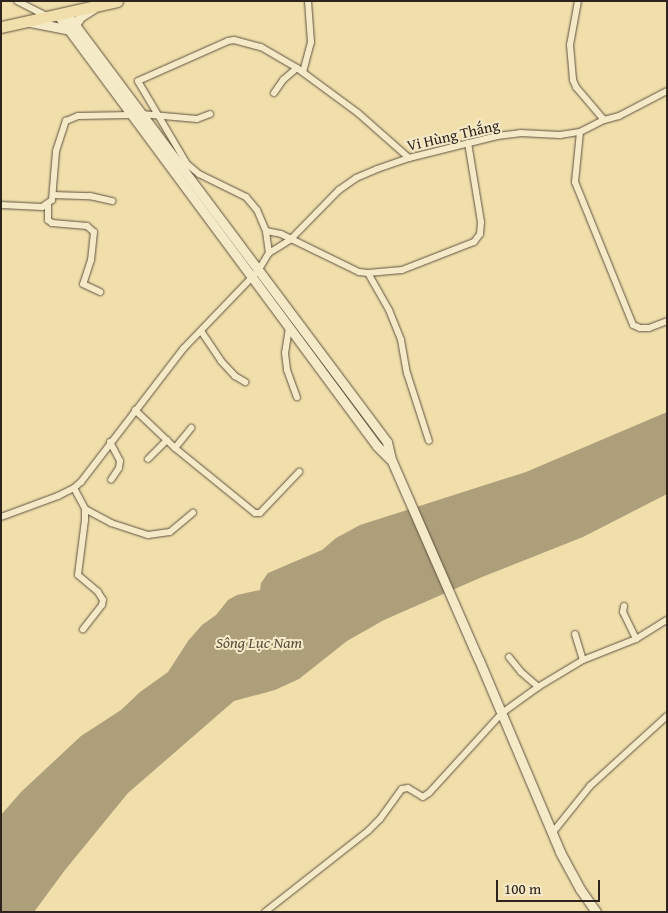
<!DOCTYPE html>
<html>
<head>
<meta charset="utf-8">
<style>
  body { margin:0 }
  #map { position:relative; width:668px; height:913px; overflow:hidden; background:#f0deab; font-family:"Gentium Book Plus",serif }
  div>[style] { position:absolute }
  .water>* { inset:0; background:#ae9f7b }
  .roads { filter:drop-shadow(0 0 1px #5e5240) drop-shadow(0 0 1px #5e5240) }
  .street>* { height:6px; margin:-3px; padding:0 3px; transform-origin:3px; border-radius:3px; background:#f5eac8 }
  .secondary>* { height:9px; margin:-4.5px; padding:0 4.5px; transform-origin:4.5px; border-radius:4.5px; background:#f5eac8 }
  .highway>* { height:11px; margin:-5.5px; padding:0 5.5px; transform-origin:5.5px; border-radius:5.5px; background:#f0deab }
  span { translate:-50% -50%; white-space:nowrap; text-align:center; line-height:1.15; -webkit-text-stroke:4px #f5eac8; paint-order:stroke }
  .street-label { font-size:15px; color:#2e241d }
  .water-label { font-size:16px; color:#5b4f3e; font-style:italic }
  .frame { position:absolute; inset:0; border:2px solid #2e241d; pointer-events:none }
  .scale { position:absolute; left:496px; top:880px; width:104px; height:22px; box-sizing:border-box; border:2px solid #2e241d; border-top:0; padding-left:6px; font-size:15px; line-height:18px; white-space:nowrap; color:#2e241d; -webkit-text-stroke:4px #f5eac8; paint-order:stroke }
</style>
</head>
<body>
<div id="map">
  <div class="water">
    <div style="clip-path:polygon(667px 412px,667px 494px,583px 537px,482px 577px,384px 620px,347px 641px,299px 679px,275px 690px,234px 701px,128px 793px,65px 870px,34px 912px,1px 912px,1px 815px,21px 792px,81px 736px,121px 710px,140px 692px,168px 672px,188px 641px,202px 625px,216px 615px,228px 600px,237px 595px,260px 590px,261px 583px,268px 573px,322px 550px,336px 538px,360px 525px,526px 472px)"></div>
  </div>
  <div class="roads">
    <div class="street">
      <div style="left:17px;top:1px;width:34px;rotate:27deg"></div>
      <div style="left:578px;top:1px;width:45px;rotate:100.3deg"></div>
      <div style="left:570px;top:45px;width:35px;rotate:85deg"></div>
      <div style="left:573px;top:80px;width:8px;rotate:67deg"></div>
      <div style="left:576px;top:87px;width:43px;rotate:49.7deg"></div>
      <div style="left:303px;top:72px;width:31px;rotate:-75deg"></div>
      <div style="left:311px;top:42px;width:41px;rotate:-94.2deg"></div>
      <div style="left:274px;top:93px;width:16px;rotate:-55deg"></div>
      <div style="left:283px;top:80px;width:18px;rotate:-41deg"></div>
      <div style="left:141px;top:114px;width:56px;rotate:5.1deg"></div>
      <div style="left:197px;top:119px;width:14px;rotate:-21deg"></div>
      <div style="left:580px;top:132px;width:50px;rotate:95.7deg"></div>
      <div style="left:575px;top:182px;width:154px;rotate:67.9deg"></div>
      <div style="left:633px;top:325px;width:8px;rotate:23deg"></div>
      <div style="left:640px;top:328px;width:9px"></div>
      <div style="left:649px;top:328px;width:19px;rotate:-21deg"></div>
      <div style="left:53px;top:195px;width:37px;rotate:2deg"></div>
      <div style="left:90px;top:196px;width:23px;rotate:13deg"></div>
      <div style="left:1px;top:205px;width:41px;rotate:2.8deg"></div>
      <div style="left:42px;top:207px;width:12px;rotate:-35deg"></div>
      <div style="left:52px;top:200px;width:49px;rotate:-85.3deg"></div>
      <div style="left:56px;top:151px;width:32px;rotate:-72deg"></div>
      <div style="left:66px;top:121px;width:13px;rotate:-23deg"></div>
      <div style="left:78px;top:116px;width:53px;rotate:-1.1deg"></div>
      <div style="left:48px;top:205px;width:15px;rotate:90deg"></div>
      <div style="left:48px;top:220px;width:5px;rotate:37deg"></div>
      <div style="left:52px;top:223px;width:35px;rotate:5deg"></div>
      <div style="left:87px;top:226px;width:9px;rotate:41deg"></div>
      <div style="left:94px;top:232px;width:28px;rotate:96deg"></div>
      <div style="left:91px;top:260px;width:25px;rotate:108deg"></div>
      <div style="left:83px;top:284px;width:19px;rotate:25deg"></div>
      <div style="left:266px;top:231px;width:15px;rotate:11deg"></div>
      <div style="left:281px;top:234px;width:87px;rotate:26deg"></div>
      <div style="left:359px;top:272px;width:9px;rotate:6deg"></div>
      <div style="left:368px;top:273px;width:34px;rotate:-5deg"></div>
      <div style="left:402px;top:270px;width:77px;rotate:-21.3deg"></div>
      <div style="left:474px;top:242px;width:10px;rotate:-53deg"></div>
      <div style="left:480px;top:234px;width:12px;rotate:-85deg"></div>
      <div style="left:481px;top:222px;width:80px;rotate:-99.3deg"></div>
      <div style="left:269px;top:253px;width:26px;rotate:-32deg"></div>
      <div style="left:291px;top:239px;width:69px;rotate:-45.6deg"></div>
      <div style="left:339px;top:190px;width:21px;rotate:-35deg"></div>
      <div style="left:356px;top:178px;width:23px;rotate:-23deg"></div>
      <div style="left:377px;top:169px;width:34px;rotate:-19deg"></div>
      <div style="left:409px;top:158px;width:91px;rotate:-14deg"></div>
      <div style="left:497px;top:136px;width:23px;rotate:-7deg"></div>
      <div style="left:520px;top:133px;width:40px;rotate:2.9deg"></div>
      <div style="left:560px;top:135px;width:20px;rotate:-9deg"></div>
      <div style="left:580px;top:132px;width:27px;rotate:-27deg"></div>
      <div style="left:604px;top:120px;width:16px;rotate:-15deg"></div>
      <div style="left:619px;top:116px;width:54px;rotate:-27.5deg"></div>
      <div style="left:368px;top:273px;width:43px;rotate:60.4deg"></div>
      <div style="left:389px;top:310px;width:32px;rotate:68deg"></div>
      <div style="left:401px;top:340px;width:34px;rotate:80deg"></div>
      <div style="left:407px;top:373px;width:71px;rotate:72.1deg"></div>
      <div style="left:289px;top:328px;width:25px;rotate:99deg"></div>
      <div style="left:285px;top:353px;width:17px;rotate:83deg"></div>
      <div style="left:287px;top:370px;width:29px;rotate:70deg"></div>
      <div style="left:201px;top:331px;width:36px;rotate:56deg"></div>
      <div style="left:221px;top:361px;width:21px;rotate:47deg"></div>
      <div style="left:235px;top:376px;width:12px;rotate:31deg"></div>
      <div style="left:135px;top:410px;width:55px;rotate:43.5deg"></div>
      <div style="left:175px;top:448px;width:103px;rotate:39.1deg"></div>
      <div style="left:255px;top:513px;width:5px"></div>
      <div style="left:260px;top:513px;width:57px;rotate:-46.4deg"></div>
      <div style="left:110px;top:442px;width:21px;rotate:62deg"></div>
      <div style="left:120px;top:461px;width:7px;rotate:98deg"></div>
      <div style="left:119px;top:468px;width:14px;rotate:124deg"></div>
      <div style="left:175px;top:448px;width:26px;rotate:-51deg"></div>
      <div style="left:148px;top:459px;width:27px;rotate:-45deg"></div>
      <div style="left:74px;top:488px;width:24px;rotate:62deg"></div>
      <div style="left:85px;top:509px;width:11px;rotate:90deg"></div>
      <div style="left:85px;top:520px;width:55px;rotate:97.3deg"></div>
      <div style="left:78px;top:575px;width:26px;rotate:40deg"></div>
      <div style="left:98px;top:592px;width:9px;rotate:58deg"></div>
      <div style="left:103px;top:600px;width:5px;rotate:101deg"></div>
      <div style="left:102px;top:605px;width:31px;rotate:128deg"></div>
      <div style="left:85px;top:509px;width:30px;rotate:28deg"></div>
      <div style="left:111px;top:523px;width:39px;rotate:18deg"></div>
      <div style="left:148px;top:535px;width:22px;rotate:-8deg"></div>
      <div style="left:170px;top:532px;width:30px;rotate:-40deg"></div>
      <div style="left:1px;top:517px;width:61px;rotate:-20.2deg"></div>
      <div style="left:58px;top:496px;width:18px;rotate:-27deg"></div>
      <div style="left:74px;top:488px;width:9px;rotate:-41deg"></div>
      <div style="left:81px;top:482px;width:168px;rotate:-52.5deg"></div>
      <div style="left:183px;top:349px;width:108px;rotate:-46.1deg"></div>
      <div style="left:258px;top:271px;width:21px;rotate:-59deg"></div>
      <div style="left:269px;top:253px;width:22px;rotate:-98deg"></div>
      <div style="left:266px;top:231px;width:23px;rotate:-113deg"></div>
      <div style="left:257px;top:210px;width:17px;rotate:-130deg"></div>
      <div style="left:246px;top:197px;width:52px;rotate:-153.9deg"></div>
      <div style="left:199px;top:174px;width:16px;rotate:-140deg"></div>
      <div style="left:187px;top:164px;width:96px;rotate:-120.6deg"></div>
      <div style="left:138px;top:81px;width:98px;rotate:-24deg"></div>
      <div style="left:228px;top:41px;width:6px;rotate:-9deg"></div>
      <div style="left:234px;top:40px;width:28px;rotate:15deg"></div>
      <div style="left:261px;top:47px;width:42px;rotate:30.3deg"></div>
      <div style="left:297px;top:68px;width:76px;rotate:36.4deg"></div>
      <div style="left:358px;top:113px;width:68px;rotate:41.4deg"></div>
      <div style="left:624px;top:606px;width:6px;rotate:99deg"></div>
      <div style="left:623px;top:612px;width:30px;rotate:64deg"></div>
      <div style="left:575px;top:634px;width:27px;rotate:73deg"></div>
      <div style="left:509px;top:657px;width:19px;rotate:51deg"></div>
      <div style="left:521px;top:672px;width:23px;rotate:41deg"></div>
      <div style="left:553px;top:832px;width:59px;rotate:-51.2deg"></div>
      <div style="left:590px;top:786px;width:104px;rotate:-42.3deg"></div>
      <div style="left:265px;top:912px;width:131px;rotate:-38.2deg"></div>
      <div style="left:368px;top:831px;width:17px;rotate:-45deg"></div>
      <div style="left:380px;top:819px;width:37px;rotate:-54deg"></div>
      <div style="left:402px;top:789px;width:6px;rotate:-9deg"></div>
      <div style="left:408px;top:788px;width:17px;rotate:31deg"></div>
      <div style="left:423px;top:797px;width:7px;rotate:-34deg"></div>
      <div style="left:429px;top:793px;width:108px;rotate:-47.6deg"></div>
      <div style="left:502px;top:713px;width:44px;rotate:-35.8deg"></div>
      <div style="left:538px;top:687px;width:52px;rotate:-31deg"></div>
      <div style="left:583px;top:660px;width:57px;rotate:-21.6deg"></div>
      <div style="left:636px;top:639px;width:36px;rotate:-32deg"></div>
    </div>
    <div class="secondary">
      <div style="left:66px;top:13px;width:536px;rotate:53.19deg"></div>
      <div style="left:387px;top:442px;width:17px;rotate:77deg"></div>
      <div style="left:391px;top:459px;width:219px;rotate:66.4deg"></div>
      <div style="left:479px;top:660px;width:208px;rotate:67.1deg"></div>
      <div style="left:560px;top:852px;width:42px;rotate:61.6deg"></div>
      <div style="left:580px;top:889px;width:28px;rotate:55deg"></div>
      <div style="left:58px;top:15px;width:536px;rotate:53.49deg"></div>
      <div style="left:377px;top:446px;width:18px;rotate:45deg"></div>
      <div style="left:30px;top:22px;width:38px;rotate:11deg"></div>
      <div style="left:74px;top:26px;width:11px;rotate:-56deg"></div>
      <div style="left:80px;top:17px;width:17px;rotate:-33deg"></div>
    </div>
    <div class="highway">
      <div style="left:1px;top:27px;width:119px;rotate:-12.6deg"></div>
    </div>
  </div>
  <div class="street-label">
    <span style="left:453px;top:135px;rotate:-13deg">Vi Hùng Thắng</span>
  </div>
  <div class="water-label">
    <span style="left:259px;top:642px">Sông Lục Nam</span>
  </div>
  <div class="frame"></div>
  <div class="scale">100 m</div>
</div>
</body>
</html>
